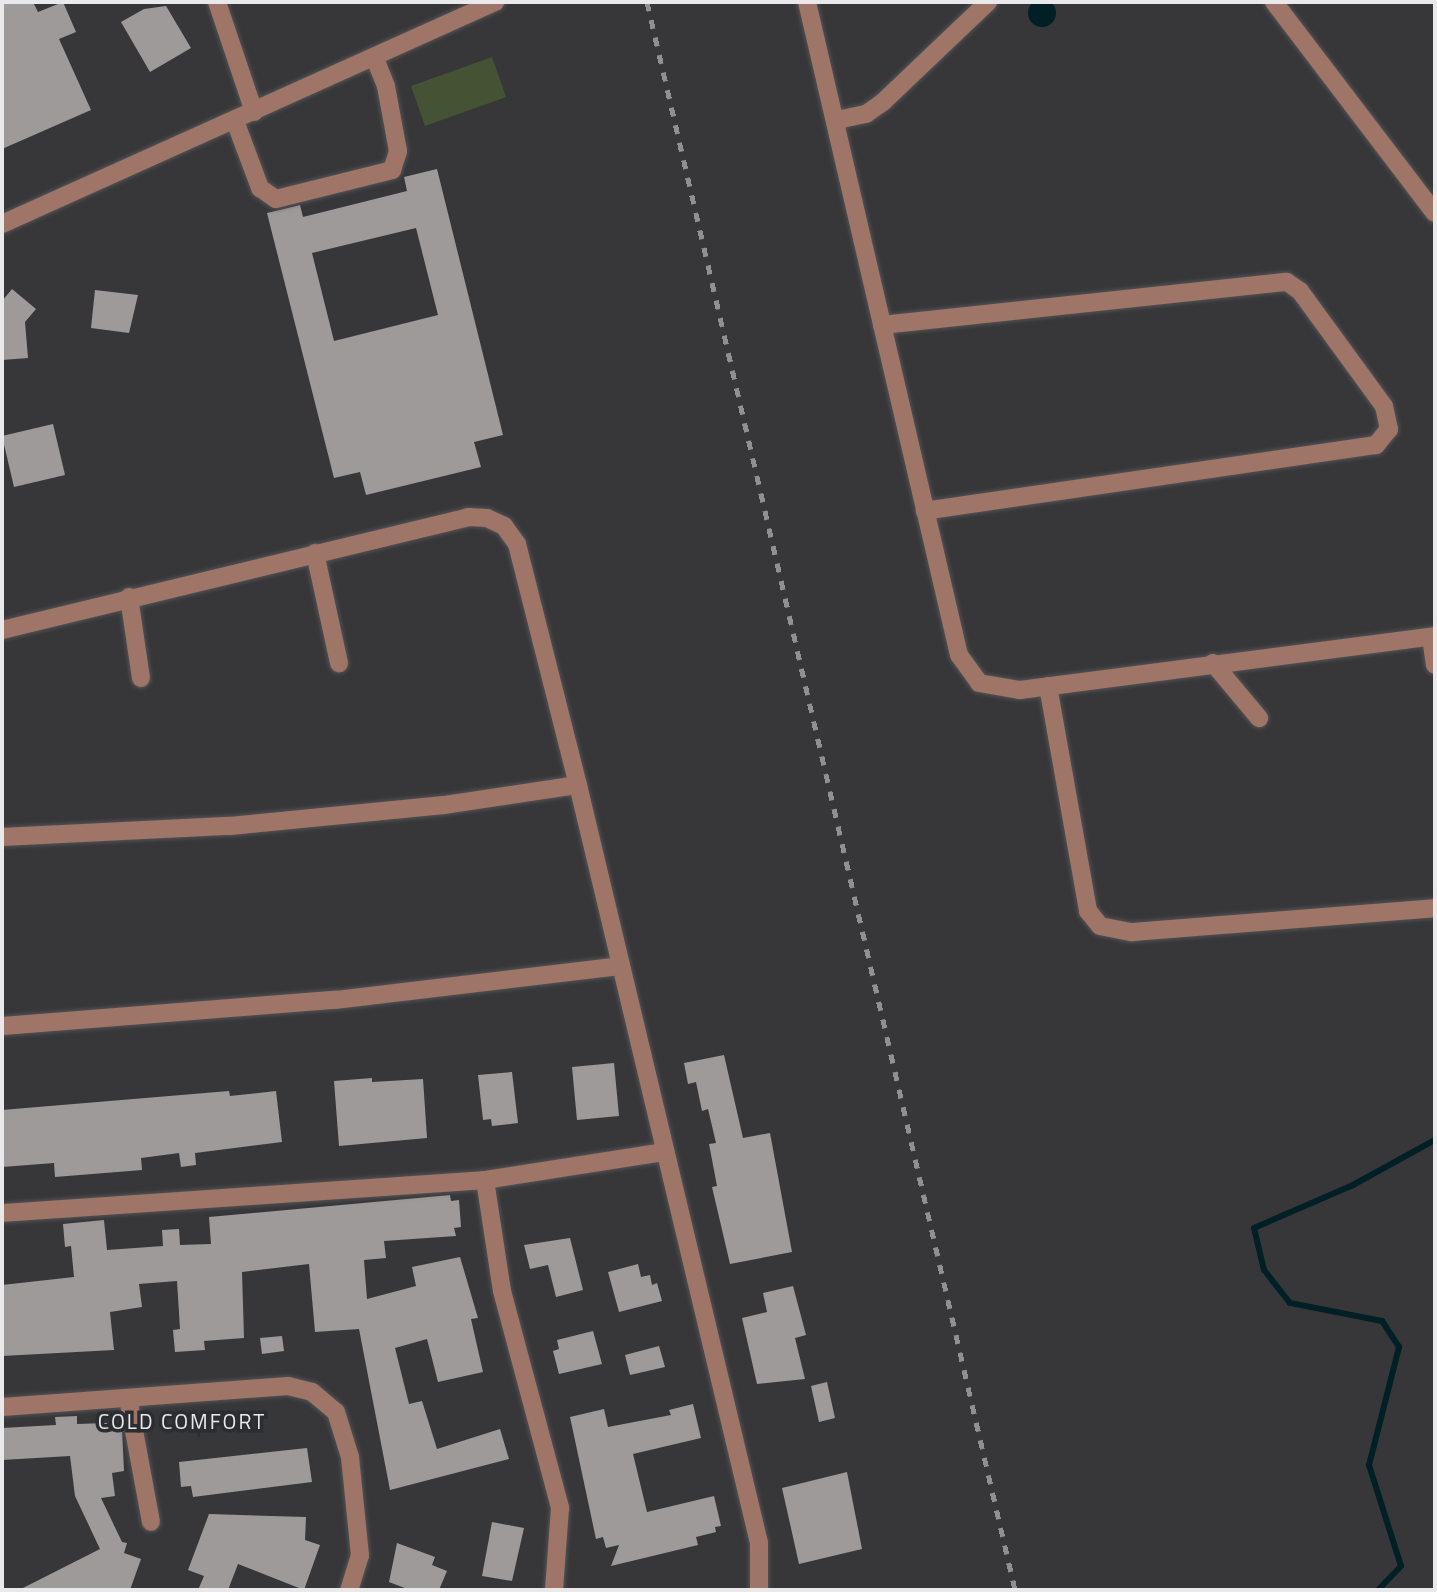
<!DOCTYPE html>
<html>
<head>
<meta charset="utf-8">
<style>
  body { margin:0 }
  #map { position:relative; width:1437px; height:1592px; overflow:hidden; background:#37373a; font-family:"Titillium Web",sans-serif }
  div>[style] { position:absolute }
  .green>* { inset:0; background:#445334 }
  .water>* { inset:0; background:#012026 }
  .round { border-radius:50% }
  .stream>* { height:6px; margin:-3px; padding:0 3px; transform-origin:3px; border-radius:3px; background:#012026 }
  .building>* { inset:0; background:#9e9a99 }
  .roads { filter:drop-shadow(0 0 2px #535356) drop-shadow(0 0 2px #535356) }
  .minor>* { height:18px; margin:-9px; padding:0 9px; transform-origin:9px; border-radius:9px; background:#9e7567 }
  .rail>* { height:5px; margin-top:-2.5px; transform-origin:0; background:repeating-linear-gradient(90deg,#909092 0 9px,transparent 0 18px) }
  span { translate:-50% -50%; white-space:nowrap; text-align:center; line-height:1.15; -webkit-text-stroke:7px #2c2d30; paint-order:stroke }
  .neighbourhood-label { font-size:21px; color:#e9e9eb; letter-spacing:2px }
  .frame { position:absolute; inset:0; border:4px solid #e9e9eb; pointer-events:none }
</style>
</head>
<body>
<div id="map">
  <div class="green">
    <div style="clip-path:polygon(492px 57px,506px 97px,425px 126px,411px 86px)"></div>
  </div>
  <div class="water">
    <div class="round" style="left:1028px;top:-1px;width:28px;height:28px"></div>
  </div>
  <div class="stream">
    <div style="left:1378px;top:1590px;width:33px;rotate:-46deg"></div>
    <div style="left:1401px;top:1566px;width:106px;rotate:-107.6deg"></div>
    <div style="left:1369px;top:1465px;width:122px;rotate:-75.7deg"></div>
    <div style="left:1399px;top:1347px;width:31px;rotate:-123deg"></div>
    <div style="left:1382px;top:1321px;width:94px;rotate:-168.9deg"></div>
    <div style="left:1290px;top:1303px;width:42px;rotate:-128.2deg"></div>
    <div style="left:1264px;top:1270px;width:43px;rotate:-103.4deg"></div>
    <div style="left:1254px;top:1228px;width:108px;rotate:-23.5deg"></div>
    <div style="left:1353px;top:1185px;width:94px;rotate:-28.8deg"></div>
  </div>
  <div class="building">
    <div style="clip-path:polygon(2px 2px,33px 2px,38px 12px,63px 2px,76px 32px,59px 39px,91px 110px,2px 149px)"></div>
    <div style="clip-path:polygon(166px 6px,191px 48px,150px 72px,121px 22px,144px 9px)"></div>
    <div style="clip-path:polygon(evenodd,437px 169px,503px 435px,474px 442px,481px 467px,366px 495px,360px 472px,334px 478px,267px 213px,300px 205px,303px 217px,407px 191px,404px 177px,437px 169px,416px 228px,438px 315px,334px 341px,312px 253px,416px 228px)"></div>
    <div style="clip-path:polygon(12px 289px,36px 309px,25px 322px,28px 358px,2px 360px,2px 301px)"></div>
    <div style="clip-path:polygon(95px 290px,138px 295px,129px 333px,91px 328px)"></div>
    <div style="clip-path:polygon(53px 424px,65px 475px,14px 487px,2px 436px)"></div>
    <div style="clip-path:polygon(724px 1055px,743px 1138px,770px 1133px,792px 1252px,730px 1264px,712px 1187px,717px 1186px,709px 1144px,716px 1143px,708px 1109px,702px 1111px,696px 1082px,688px 1084px,684px 1063px)"></div>
    <div style="clip-path:polygon(614px 1063px,619px 1116px,577px 1120px,572px 1067px)"></div>
    <div style="clip-path:polygon(512px 1072px,518px 1123px,492px 1126px,491px 1119px,483px 1120px,478px 1075px)"></div>
    <div style="clip-path:polygon(372px 1078px,372px 1082px,423px 1079px,427px 1138px,339px 1146px,334px 1081px)"></div>
    <div style="clip-path:polygon(229px 1091px,230px 1096px,276px 1091px,282px 1142px,195px 1153px,196px 1165px,181px 1167px,179px 1153px,141px 1158px,142px 1170px,55px 1177px,54px 1163px,2px 1167px,2px 1110px)"></div>
    <div style="clip-path:polygon(450px 1195px,451px 1201px,459px 1200px,461px 1227px,454px 1228px,456px 1236px,384px 1241px,386px 1258px,364px 1260px,367px 1299px,416px 1286px,412px 1267px,460px 1257px,478px 1318px,471px 1319px,483px 1372px,438px 1382px,427px 1339px,395px 1348px,409px 1404px,422px 1401px,437px 1449px,500px 1429px,509px 1459px,390px 1490px,359px 1329px,315px 1332px,309px 1264px,242px 1272px,244px 1338px,204px 1341px,205px 1350px,175px 1352px,173px 1330px,180px 1329px,177px 1281px,139px 1284px,142px 1307px,110px 1312px,114px 1350px,2px 1356px,2px 1285px,74px 1277px,71px 1246px,65px 1247px,63px 1224px,104px 1220px,107px 1250px,163px 1246px,162px 1230px,179px 1229px,180px 1245px,211px 1244px,209px 1217px)"></div>
    <div style="clip-path:polygon(570px 1238px,583px 1290px,556px 1297px,548px 1265px,530px 1269px,524px 1245px)"></div>
    <div style="clip-path:polygon(638px 1264px,641px 1277px,650px 1275px,652px 1285px,657px 1283px,662px 1301px,619px 1312px,608px 1272px)"></div>
    <div style="clip-path:polygon(793px 1286px,806px 1335px,795px 1338px,805px 1379px,757px 1384px,742px 1318px,767px 1312px,763px 1293px)"></div>
    <div style="clip-path:polygon(593px 1331px,602px 1364px,559px 1374px,553px 1351px,559px 1349px,557px 1340px)"></div>
    <div style="clip-path:polygon(282px 1336px,284px 1351px,262px 1354px,260px 1338px)"></div>
    <div style="clip-path:polygon(659px 1346px,665px 1367px,630px 1375px,625px 1355px)"></div>
    <div style="clip-path:polygon(827px 1382px,835px 1418px,819px 1422px,811px 1386px)"></div>
    <div style="clip-path:polygon(693px 1404px,701px 1438px,633px 1454px,647px 1512px,714px 1496px,721px 1526px,715px 1527px,716px 1532px,696px 1537px,698px 1545px,611px 1566px,619px 1545px,606px 1548px,603px 1537px,596px 1539px,570px 1417px,604px 1409px,608px 1427px,671px 1415px,669px 1410px)"></div>
    <div style="clip-path:polygon(77px 1416px,77px 1424px,107px 1423px,107px 1429px,122px 1428px,124px 1471px,112px 1473px,115px 1496px,101px 1498px,122px 1542px,127px 1543px,124px 1553px,141px 1559px,130px 1590px,19px 1590px,100px 1549px,75px 1496px,70px 1456px,2px 1460px,2px 1428px,56px 1425px,55px 1417px)"></div>
    <div style="clip-path:polygon(307px 1448px,312px 1482px,193px 1497px,191px 1486px,181px 1487px,179px 1462px)"></div>
    <div style="clip-path:polygon(847px 1472px,862px 1549px,799px 1564px,782px 1488px)"></div>
    <div style="clip-path:polygon(209px 1514px,306px 1517px,305px 1540px,320px 1545px,304px 1590px,238px 1564px,228px 1590px,198px 1590px,204px 1576px,188px 1570px)"></div>
    <div style="clip-path:polygon(492px 1522px,524px 1528px,512px 1581px,482px 1576px)"></div>
    <div style="clip-path:polygon(397px 1543px,435px 1557px,432px 1565px,447px 1571px,439px 1590px,410px 1590px,389px 1582px)"></div>
  </div>
  <div class="roads">
    <div class="minor">
      <div style="left:217px;top:2px;width:116px;rotate:71.4deg"></div>
      <div style="left:807px;top:2px;width:670px;rotate:76.9deg"></div>
      <div style="left:959px;top:655px;width:34px;rotate:54deg"></div>
      <div style="left:979px;top:683px;width:42px;rotate:9.7deg"></div>
      <div style="left:1020px;top:690px;width:418px;rotate:-7.4deg"></div>
      <div style="left:1274px;top:2px;width:265px;rotate:52.7deg"></div>
      <div style="left:837px;top:120px;width:30px;rotate:-12deg"></div>
      <div style="left:866px;top:114px;width:21px;rotate:-35deg"></div>
      <div style="left:883px;top:102px;width:145px;rotate:-43.6deg"></div>
      <div style="left:235px;top:121px;width:72px;rotate:69.5deg"></div>
      <div style="left:260px;top:188px;width:19px;rotate:35deg"></div>
      <div style="left:276px;top:199px;width:120px;rotate:-14deg"></div>
      <div style="left:392px;top:170px;width:20px;rotate:-72deg"></div>
      <div style="left:398px;top:151px;width:66px;rotate:-100.5deg"></div>
      <div style="left:386px;top:86px;width:29px;rotate:-112deg"></div>
      <div style="left:2px;top:224px;width:541px;rotate:-24.24deg"></div>
      <div style="left:882px;top:325px;width:407px;rotate:-6.1deg"></div>
      <div style="left:1287px;top:282px;width:16px;rotate:35deg"></div>
      <div style="left:1300px;top:291px;width:142px;rotate:53.9deg"></div>
      <div style="left:1384px;top:406px;width:24px;rotate:78deg"></div>
      <div style="left:1389px;top:429px;width:21px;rotate:129deg"></div>
      <div style="left:1376px;top:445px;width:456px;rotate:171.7deg"></div>
      <div style="left:315px;top:553px;width:113px;rotate:77.7deg"></div>
      <div style="left:129px;top:597px;width:82px;rotate:81.6deg"></div>
      <div style="left:2px;top:630px;width:480px;rotate:-13.6deg"></div>
      <div style="left:468px;top:517px;width:19px;rotate:3deg"></div>
      <div style="left:487px;top:518px;width:19px;rotate:25deg"></div>
      <div style="left:504px;top:526px;width:22px;rotate:54deg"></div>
      <div style="left:517px;top:544px;width:249px;rotate:75.8deg"></div>
      <div style="left:578px;top:785px;width:779px;rotate:76.57deg"></div>
      <div style="left:759px;top:1543px;width:47px;rotate:90deg"></div>
      <div style="left:1431px;top:637px;width:28px;rotate:82deg"></div>
      <div style="left:1213px;top:663px;width:72px;rotate:50.1deg"></div>
      <div style="left:1048px;top:686px;width:229px;rotate:79.9deg"></div>
      <div style="left:1088px;top:911px;width:19px;rotate:51deg"></div>
      <div style="left:1100px;top:926px;width:33px;rotate:11deg"></div>
      <div style="left:1132px;top:932px;width:304px;rotate:-4.5deg"></div>
      <div style="left:2px;top:837px;width:228px;rotate:-2.8deg"></div>
      <div style="left:230px;top:826px;width:215px;rotate:-5.6deg"></div>
      <div style="left:444px;top:805px;width:135px;rotate:-8.5deg"></div>
      <div style="left:2px;top:1026px;width:334px;rotate:-4.5deg"></div>
      <div style="left:335px;top:1000px;width:286px;rotate:-6.8deg"></div>
      <div style="left:485px;top:1180px;width:112px;rotate:81.3deg"></div>
      <div style="left:502px;top:1291px;width:225px;rotate:75deg"></div>
      <div style="left:560px;top:1508px;width:82px;rotate:94.2deg"></div>
      <div style="left:2px;top:1213px;width:484px;rotate:-3.9deg"></div>
      <div style="left:485px;top:1180px;width:181px;rotate:-8.9deg"></div>
      <div style="left:128px;top:1398px;width:126px;rotate:79.5deg"></div>
      <div style="left:2px;top:1407px;width:287px;rotate:-4.2deg"></div>
      <div style="left:288px;top:1386px;width:25px;rotate:14deg"></div>
      <div style="left:312px;top:1392px;width:31px;rotate:40deg"></div>
      <div style="left:336px;top:1412px;width:47px;rotate:72.7deg"></div>
      <div style="left:350px;top:1457px;width:99px;rotate:84.2deg"></div>
      <div style="left:360px;top:1555px;width:37px;rotate:107deg"></div>
    </div>
  </div>
  <div class="rail">
    <div style="left:647px;top:2px;width:1630px;rotate:76.95deg"></div>
  </div>
  <div class="neighbourhood-label">
    <span style="left:182px;top:1421px">COLD COMFORT</span>
  </div>
  <div class="frame"></div>
</div>
</body>
</html>
